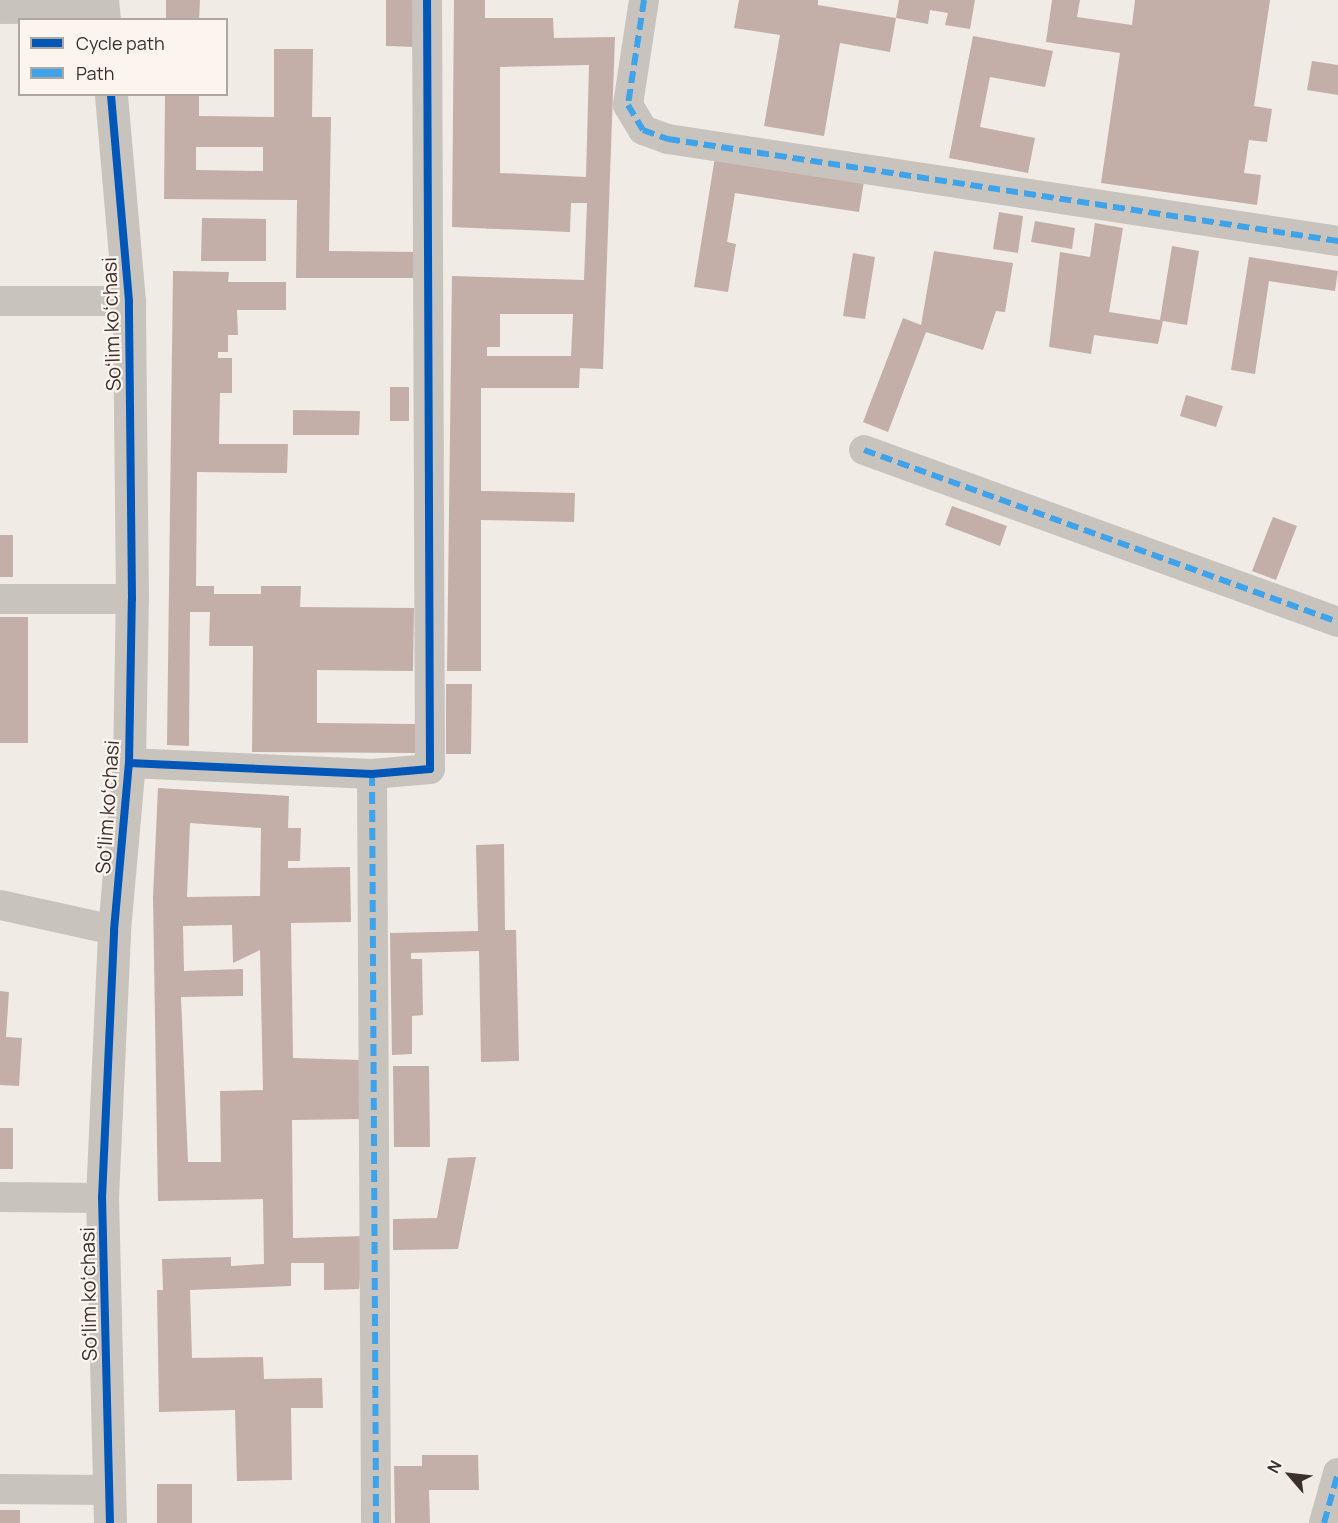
<!DOCTYPE html>
<html>
<head>
<meta charset="utf-8">
<style>
  body { margin:0 }
  #map { position:relative; width:1338px; height:1523px; overflow:hidden; background:#f0ebe5; font-family:Manrope,sans-serif }
  div>[style] { position:absolute }
  .building>* { inset:0; background:#c3afa7 }
  .minor>* { height:30px; margin:-15px; padding:0 15px; transform-origin:15px; border-radius:15px; background:#c9c3be }
  .tertiary>* { height:33px; margin:-16.5px; padding:0 16.5px; transform-origin:16.5px; border-radius:16.5px; background:#c9c3be }
  .quiet>* { height:6px; margin-top:-3px; transform-origin:0; background:repeating-linear-gradient(90deg,#3fa3eb 0 12px,transparent 0 18px) }
  .cycleway>* { height:8px; margin:-4px; padding:0 4px; transform-origin:4px; border-radius:4px; background:#0057b8 }
  span { translate:-50% -50%; white-space:nowrap; text-align:center; line-height:1.15; -webkit-text-stroke:4.5px #fbf5ee; paint-order:stroke }
  .street-label { font-size:20px; color:#3b302b }
  .legend { position:absolute; left:18px; top:18px; width:210px; height:78px; box-sizing:border-box; background:#fbf5ee; border:2px solid #aea6a0; margin:0; padding:8px 10px; list-style:none; font-size:18px; color:#3b302b }
  .legend li { display:flex; align-items:center; gap:12px; height:30px }
  .legend b { width:30px; border:2px solid #aea6a0 }
  .north { position:absolute; left:1260px; top:1445px; width:60px; height:60px; -webkit-text-stroke:4px #fbf5ee; paint-order:stroke; rotate:298deg; font-size:16px; font-weight:700; line-height:24px; text-align:center; color:#3b302b }
  .north::after { content:''; display:block; margin:auto; width:21px; height:27px; background:#3b302b; clip-path:polygon(50% 0,100% 100%,50% 72%,0 100%) }
</style>
</head>
<body>
<div id="map">
  <div class="building">
    <div style="clip-path:polygon(166px 0,200px 0,199px 20px,166px 20px)"></div>
    <div style="clip-path:polygon(386px 0,416px 0,415px 47px,386px 46px)"></div>
    <div style="clip-path:polygon(evenodd,454px 0,485px 0,485px 18px,553px 18px,554px 38px,615px 37px,603px 369px,580px 368px,579px 388px,481px 388px,481px 491px,575px 493px,574px 522px,481px 520px,481px 671px,447px 671px,452px 276px,584px 280px,587px 203px,571px 203px,570px 232px,452px 227px,454px 0,589px 65px,586px 177px,500px 173px,500px 67px,589px 65px,454px 0,500px 314px,573px 314px,571px 356px,487px 356px,487px 347px,500px 347px,500px 314px)"></div>
    <div style="clip-path:polygon(739px 0,818px 0,818px 5px,896px 18px,899px 0,975px 0,970px 29px,945px 25px,948px 13px,930px 10px,928px 24px,896px 18px,890px 52px,840px 43px,824px 136px,764px 126px,780px 35px,734px 28px)"></div>
    <div style="clip-path:polygon(1052px 0,1080px 0,1077px 17px,1132px 25px,1135px 0,1270px 0,1254px 106px,1272px 109px,1267px 142px,1249px 140px,1244px 173px,1261px 175px,1257px 205px,1101px 183px,1120px 53px,1046px 42px)"></div>
    <div style="clip-path:polygon(973px 36px,1053px 51px,1045px 87px,990px 77px,980px 127px,1035px 138px,1028px 173px,949px 158px)"></div>
    <div style="clip-path:polygon(evenodd,274px 49px,313px 49px,312px 117px,331px 117px,329px 251px,418px 252px,417px 278px,296px 278px,297px 200px,164px 199px,165px 94px,199px 94px,199px 116px,274px 117px,274px 49px,196px 147px,263px 147px,263px 171px,196px 170px,196px 147px)"></div>
    <div style="clip-path:polygon(1312px 61px,1338px 65px,1338px 95px,1307px 90px)"></div>
    <div style="clip-path:polygon(715px 157px,864px 181px,859px 212px,735px 193px,727px 242px,736px 244px,728px 292px,694px 287px)"></div>
    <div style="clip-path:polygon(999px 212px,1023px 216px,1018px 253px,993px 249px)"></div>
    <div style="clip-path:polygon(202px 218px,266px 219px,266px 261px,201px 261px)"></div>
    <div style="clip-path:polygon(1035px 221px,1075px 228px,1072px 249px,1031px 242px)"></div>
    <div style="clip-path:polygon(1095px 223px,1123px 228px,1109px 312px,1160px 320px,1172px 246px,1199px 251px,1187px 325px,1163px 321px,1158px 344px,1094px 335px,1091px 354px,1049px 347px,1060px 252px,1090px 257px)"></div>
    <div style="clip-path:polygon(934px 251px,1013px 263px,1005px 312px,996px 311px,983px 350px,926px 332px,888px 432px,863px 422px,903px 318px,921px 325px)"></div>
    <div style="clip-path:polygon(853px 253px,875px 257px,865px 319px,843px 316px)"></div>
    <div style="clip-path:polygon(1249px 257px,1338px 271px,1335px 291px,1269px 281px,1255px 374px,1231px 370px)"></div>
    <div style="clip-path:polygon(173px 271px,229px 272px,228px 282px,286px 282px,286px 310px,237px 310px,238px 335px,228px 335px,228px 352px,218px 352px,218px 358px,232px 358px,232px 393px,220px 393px,219px 444px,288px 444px,287px 473px,197px 472px,196px 586px,214px 586px,214px 594px,261px 594px,261px 586px,301px 586px,300px 607px,414px 608px,413px 671px,317px 670px,317px 723px,417px 724px,417px 753px,252px 752px,253px 646px,209px 646px,210px 612px,190px 612px,189px 746px,167px 745px)"></div>
    <div style="clip-path:polygon(390px 387px,409px 387px,409px 421px,390px 421px)"></div>
    <div style="clip-path:polygon(1186px 395px,1223px 406px,1216px 427px,1180px 416px)"></div>
    <div style="clip-path:polygon(293px 410px,360px 411px,359px 435px,293px 435px)"></div>
    <div style="clip-path:polygon(952px 506px,1007px 526px,1000px 546px,945px 525px)"></div>
    <div style="clip-path:polygon(1273px 517px,1297px 526px,1276px 580px,1252px 571px)"></div>
    <div style="clip-path:polygon(0 535px,13px 535px,13px 577px,0 577px)"></div>
    <div style="clip-path:polygon(0 617px,28px 617px,28px 743px,0 743px)"></div>
    <div style="clip-path:polygon(446px 684px,472px 684px,471px 754px,446px 754px)"></div>
    <div style="clip-path:polygon(evenodd,158px 788px,289px 796px,288px 828px,301px 828px,300px 861px,288px 861px,288px 868px,350px 867px,351px 922px,291px 923px,293px 1058px,361px 1060px,362px 1119px,292px 1120px,293px 1238px,364px 1236px,359px 1289px,324px 1290px,324px 1263px,291px 1263px,291px 1286px,190px 1290px,192px 1358px,263px 1357px,264px 1379px,322px 1378px,323px 1408px,291px 1408px,292px 1480px,237px 1481px,235px 1410px,159px 1412px,157px 1290px,163px 1290px,162px 1259px,231px 1257px,231px 1266px,264px 1264px,263px 1199px,158px 1201px,153px 897px,158px 788px,190px 823px,261px 828px,260px 896px,187px 897px,190px 823px,158px 788px,232px 925px,233px 963px,260px 950px,263px 1090px,220px 1091px,221px 1162px,188px 1162px,181px 997px,243px 996px,243px 969px,184px 971px,183px 926px,232px 925px)"></div>
    <div style="clip-path:polygon(504px 844px,505px 930px,516px 930px,519px 1061px,481px 1062px,479px 951px,411px 953px,411px 959px,422px 959px,423px 1015px,412px 1016px,412px 1054px,392px 1055px,390px 933px,478px 931px,476px 845px)"></div>
    <div style="clip-path:polygon(0 991px,9px 992px,6px 1037px,22px 1038px,19px 1086px,0 1085px)"></div>
    <div style="clip-path:polygon(393px 1066px,429px 1066px,430px 1147px,394px 1147px)"></div>
    <div style="clip-path:polygon(0 1128px,13px 1128px,13px 1169px,0 1169px)"></div>
    <div style="clip-path:polygon(476px 1157px,458px 1249px,393px 1250px,393px 1219px,437px 1218px,448px 1158px)"></div>
    <div style="clip-path:polygon(422px 1455px,478px 1455px,479px 1490px,429px 1490px,430px 1523px,395px 1523px,394px 1466px,422px 1466px)"></div>
    <div style="clip-path:polygon(157px 1484px,192px 1484px,192px 1523px,157px 1523px)"></div>
    <div style="clip-path:polygon(0 1510px,20px 1510px,20px 1523px,0 1523px)"></div>
  </div>
  <div class="minor">
    <div style="left:644px;top:0;width:106px;rotate:98.7deg"></div>
    <div style="left:628px;top:105px;width:29px;rotate:59deg"></div>
    <div style="left:643px;top:130px;width:27px;rotate:20deg"></div>
    <div style="left:668px;top:139px;width:678px;rotate:8.66deg"></div>
    <div style="left:0;top:9px;width:103px;rotate:-0.6deg"></div>
    <div style="left:0;top:301px;width:129px"></div>
    <div style="left:864px;top:450px;width:504px;rotate:19.94deg"></div>
    <div style="left:0;top:599px;width:132px"></div>
    <div style="left:129px;top:763px;width:243px;rotate:2.6deg"></div>
    <div style="left:372px;top:774px;width:58px;rotate:-4.9deg"></div>
    <div style="left:430px;top:769px;width:769px;rotate:-90.22deg"></div>
    <div style="left:372px;top:774px;width:749px;rotate:89.69deg"></div>
    <div style="left:0;top:905px;width:117px;rotate:12.4deg"></div>
    <div style="left:0;top:1197px;width:102px;rotate:0.6deg"></div>
    <div style="left:0;top:1489px;width:108px;rotate:0.5deg"></div>
    <div style="left:1324px;top:1523px;width:52px;rotate:-74.4deg"></div>
  </div>
  <div class="tertiary">
    <div style="left:102px;top:0;width:20px;rotate:84deg"></div>
    <div style="left:110px;top:1523px;width:325px;rotate:-91.4deg"></div>
    <div style="left:102px;top:1198px;width:268px;rotate:-87.4deg"></div>
    <div style="left:114px;top:930px;width:168px;rotate:-84.9deg"></div>
    <div style="left:129px;top:763px;width:164px;rotate:-89deg"></div>
    <div style="left:132px;top:599px;width:298px;rotate:-90.6deg"></div>
    <div style="left:129px;top:301px;width:208px;rotate:-95deg"></div>
  </div>
  <div class="quiet">
    <div style="left:644px;top:0;width:106px;rotate:98.7deg"></div>
    <div style="left:628px;top:105px;width:29px;rotate:59deg"></div>
    <div style="left:643px;top:130px;width:27px;rotate:20deg"></div>
    <div style="left:668px;top:139px;width:678px;rotate:8.66deg"></div>
    <div style="left:864px;top:450px;width:504px;rotate:19.94deg"></div>
    <div style="left:372px;top:774px;width:749px;rotate:89.69deg"></div>
    <div style="left:1324px;top:1523px;width:52px;rotate:-74.4deg"></div>
  </div>
  <div class="cycleway">
    <div style="left:129px;top:763px;width:243px;rotate:2.6deg"></div>
    <div style="left:372px;top:774px;width:58px;rotate:-4.9deg"></div>
    <div style="left:430px;top:769px;width:769px;rotate:-90.22deg"></div>
    <div style="left:110px;top:1523px;width:325px;rotate:-91.4deg"></div>
    <div style="left:102px;top:1198px;width:268px;rotate:-87.4deg"></div>
    <div style="left:114px;top:930px;width:168px;rotate:-84.9deg"></div>
    <div style="left:129px;top:763px;width:164px;rotate:-89deg"></div>
    <div style="left:132px;top:599px;width:298px;rotate:-90.6deg"></div>
    <div style="left:129px;top:301px;width:208px;rotate:-95deg"></div>
  </div>
  <div class="street-label">
    <span style="left:111px;top:324px;rotate:-92deg">Soʻlim koʻchasi</span>
    <span style="left:107px;top:807px;rotate:-86deg">Soʻlim koʻchasi</span>
    <span style="left:88px;top:1294px;rotate:-91deg">Soʻlim koʻchasi</span>
  </div>
  <ul class="legend">
  <li><b style="height:8px;background:#0057b8"></b>Cycle path</li>
  <li><b style="height:8px;background:#3fa3eb"></b>Path</li>
  </ul>
  <div class="north">N</div>
</div>
</body>
</html>
